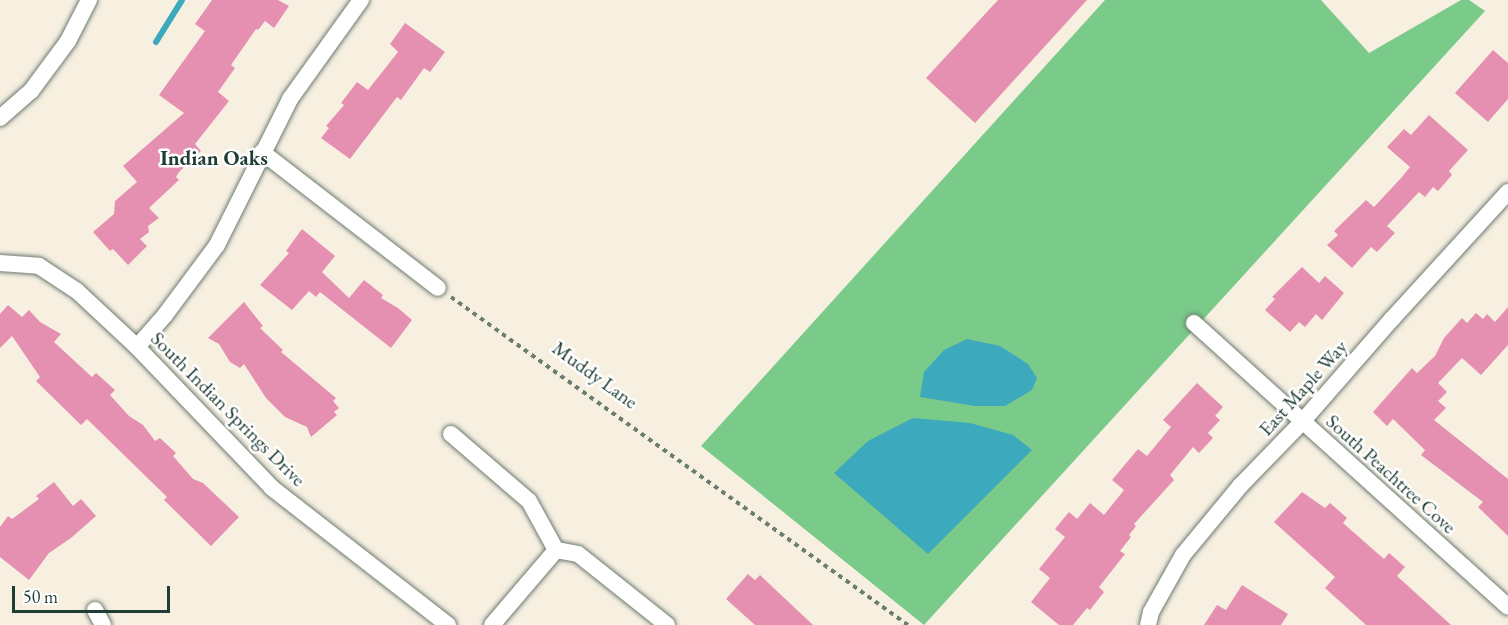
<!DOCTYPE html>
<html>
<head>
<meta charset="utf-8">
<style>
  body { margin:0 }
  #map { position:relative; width:1508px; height:625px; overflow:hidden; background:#f7f0e1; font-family:"EB Garamond",serif }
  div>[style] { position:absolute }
  .green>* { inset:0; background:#7aca8a }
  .water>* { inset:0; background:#3da9bc }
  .stream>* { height:6px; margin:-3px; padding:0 3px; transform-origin:3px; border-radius:3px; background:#3da9bc }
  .building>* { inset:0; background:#e590b0 }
  .path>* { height:4px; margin-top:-2px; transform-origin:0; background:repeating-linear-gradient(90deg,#6b7c71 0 4.5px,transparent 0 9px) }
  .roads { filter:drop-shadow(0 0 2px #6b7c71) drop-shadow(0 0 2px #6b7c71) }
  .minor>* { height:16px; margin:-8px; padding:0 8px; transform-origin:8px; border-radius:8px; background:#fff }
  span { translate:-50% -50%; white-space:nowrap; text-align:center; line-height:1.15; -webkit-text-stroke:5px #fff; paint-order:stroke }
  .street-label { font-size:20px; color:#1f3d34 }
  .neighbourhood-label { font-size:21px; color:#1f3d34; font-weight:700 }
  .scale { position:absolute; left:12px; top:586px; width:158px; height:27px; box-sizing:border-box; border:3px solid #1f3d34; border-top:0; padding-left:8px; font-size:18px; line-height:21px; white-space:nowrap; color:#1f3d34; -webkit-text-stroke:4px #fff; paint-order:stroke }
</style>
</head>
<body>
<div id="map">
  <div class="green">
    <div style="clip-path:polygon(1105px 0,1321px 0,1369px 53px,1461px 0,1469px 0,1485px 11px,924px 625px,701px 446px)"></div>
  </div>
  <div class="water">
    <div style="clip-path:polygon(967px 339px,1000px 346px,1028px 364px,1037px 378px,1032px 390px,1005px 406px,975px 406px,920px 397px,924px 372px,944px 350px)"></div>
    <div style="clip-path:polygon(913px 418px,970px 423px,1013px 435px,1032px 450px,928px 554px,834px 473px,868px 441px)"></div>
  </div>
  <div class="stream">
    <div style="left:156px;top:42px;width:49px;rotate:-58.2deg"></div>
  </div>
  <div class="building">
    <div style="clip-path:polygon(212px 0,278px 0,289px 6px,274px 28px,265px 21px,258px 30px,256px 29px,231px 65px,235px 68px,218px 92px,229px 101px,195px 144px,201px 151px,179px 172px,176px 177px,179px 180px,149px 208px,159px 218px,148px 226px,149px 232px,140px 239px,147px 246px,128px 265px,113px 249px,110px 251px,93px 232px,114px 214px,115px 201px,137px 182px,123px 166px,184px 113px,159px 95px,205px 31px,195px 24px)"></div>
    <div style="clip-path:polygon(998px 0,1087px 0,975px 123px,926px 78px)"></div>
    <div style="clip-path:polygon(405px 23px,445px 52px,430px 72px,424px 68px,401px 100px,397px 97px,350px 159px,321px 138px,329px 128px,326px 126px,344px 105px,341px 103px,357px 82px,368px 90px,398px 52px,390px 44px)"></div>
    <div style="clip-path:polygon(1493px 50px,1508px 63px,1508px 99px,1488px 122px,1455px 93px)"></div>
    <div style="clip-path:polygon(1429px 115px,1468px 150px,1449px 171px,1452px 175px,1438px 191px,1433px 187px,1425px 197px,1419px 192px,1387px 226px,1395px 233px,1377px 252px,1371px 247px,1352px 268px,1327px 245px,1338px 235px,1334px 231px,1366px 200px,1374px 207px,1402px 177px,1410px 167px,1387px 147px,1404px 129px,1411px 135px)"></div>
    <div style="clip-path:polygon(302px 229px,335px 256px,322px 272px,349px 298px,364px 280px,383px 295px,381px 298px,398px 308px,412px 320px,391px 348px,320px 292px,316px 297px,309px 291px,292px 310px,260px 285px,289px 253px,286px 251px)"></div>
    <div style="clip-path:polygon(1302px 267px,1319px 283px,1325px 276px,1344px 293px,1322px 320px,1316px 314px,1305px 327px,1299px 322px,1290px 332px,1265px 310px,1275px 299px,1272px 297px)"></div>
    <div style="clip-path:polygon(244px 302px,263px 326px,260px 328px,283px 350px,281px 352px,336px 398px,333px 401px,339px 408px,334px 412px,337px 415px,311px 437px,307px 427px,285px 417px,266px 398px,244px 364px,240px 368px,230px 362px,219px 344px,208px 338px)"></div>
    <div style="clip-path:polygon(8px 305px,22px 317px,29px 310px,40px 322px,61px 334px,54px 342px,92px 377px,96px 373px,115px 390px,110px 395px,129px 416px,143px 425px,155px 441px,160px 438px,176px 453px,173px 456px,193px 479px,203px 483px,239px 517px,211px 546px,164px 500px,167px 497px,87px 419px,81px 425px,36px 381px,40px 377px,12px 336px,0 348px,0 314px)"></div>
    <div style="clip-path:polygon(1508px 307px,1508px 345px,1481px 375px,1462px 358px,1438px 383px,1447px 392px,1438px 401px,1446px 408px,1434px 420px,1508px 479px,1508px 536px,1478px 507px,1483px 502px,1421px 455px,1425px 450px,1393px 419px,1387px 426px,1373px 412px,1412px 368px,1417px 373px,1435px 356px,1444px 338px,1462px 318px,1467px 323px,1476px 313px,1483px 319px,1487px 314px,1495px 322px)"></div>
    <div style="clip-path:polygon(1197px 383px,1223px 407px,1215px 416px,1220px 420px,1208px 433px,1213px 438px,1199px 453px,1193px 447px,1170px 475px,1174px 480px,1134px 524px,1136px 526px,1129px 535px,1131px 537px,1120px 551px,1125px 554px,1099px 587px,1104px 592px,1090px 610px,1087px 608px,1073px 625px,1059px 625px,1031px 602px,1050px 578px,1039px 569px,1065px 537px,1055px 529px,1069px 512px,1077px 519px,1090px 503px,1104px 515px,1124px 490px,1112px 480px,1138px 449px,1147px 456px,1171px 427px,1163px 420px)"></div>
    <div style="clip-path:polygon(54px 482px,73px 506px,81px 499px,96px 516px,71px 538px,49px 553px,29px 580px,0 557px,0 527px,8px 516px,12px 519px,39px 499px,36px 496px)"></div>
    <div style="clip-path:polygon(1302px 492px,1325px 508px,1330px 503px,1347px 518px,1343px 523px,1384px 559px,1389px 553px,1405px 567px,1397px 576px,1451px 625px,1366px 625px,1325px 588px,1335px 577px,1274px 522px)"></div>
    <div style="clip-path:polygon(748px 574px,755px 580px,760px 575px,813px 625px,755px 625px,726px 599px)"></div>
    <div style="clip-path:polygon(1242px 585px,1288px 614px,1281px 625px,1204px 625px,1217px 605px,1226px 610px)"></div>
  </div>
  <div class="path">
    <div style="left:451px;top:297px;width:563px;rotate:35.67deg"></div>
  </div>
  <div class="roads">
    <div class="minor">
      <div style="left:0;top:118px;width:41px;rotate:-41.1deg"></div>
      <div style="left:31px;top:91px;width:62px;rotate:-53.5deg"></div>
      <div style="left:68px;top:41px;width:46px;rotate:-62.9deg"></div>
      <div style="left:262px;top:152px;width:222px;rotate:37.7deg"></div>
      <div style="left:0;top:263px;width:39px;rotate:4deg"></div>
      <div style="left:39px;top:266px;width:45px;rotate:33.3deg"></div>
      <div style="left:77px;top:291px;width:82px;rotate:43deg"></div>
      <div style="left:137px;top:347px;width:195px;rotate:46.2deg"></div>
      <div style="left:272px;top:488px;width:223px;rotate:37.9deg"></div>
      <div style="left:1194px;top:323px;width:423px;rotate:42.1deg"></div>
      <div style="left:137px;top:347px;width:43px;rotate:-48.8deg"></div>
      <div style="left:165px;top:315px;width:87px;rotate:-53.4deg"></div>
      <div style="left:217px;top:245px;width:163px;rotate:-63.4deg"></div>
      <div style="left:290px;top:99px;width:122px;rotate:-54.4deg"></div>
      <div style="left:451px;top:434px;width:103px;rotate:40.7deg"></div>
      <div style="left:529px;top:501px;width:56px;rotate:61.1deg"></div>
      <div style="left:556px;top:550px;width:22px;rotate:10deg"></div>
      <div style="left:578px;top:554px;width:114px;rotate:38.6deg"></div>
      <div style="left:95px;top:610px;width:17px;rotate:62deg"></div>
      <div style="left:492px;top:625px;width:99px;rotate:-49.5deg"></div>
      <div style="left:1148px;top:625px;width:13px;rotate:-77deg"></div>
      <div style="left:1151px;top:612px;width:65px;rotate:-60.7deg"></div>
      <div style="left:1183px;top:555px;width:91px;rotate:-50.4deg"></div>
      <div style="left:1241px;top:485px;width:88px;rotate:-45.9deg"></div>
      <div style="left:1302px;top:422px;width:137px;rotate:-48.9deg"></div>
      <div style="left:1392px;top:319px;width:172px;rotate:-47.6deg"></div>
    </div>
  </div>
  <div class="street-label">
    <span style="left:595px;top:375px;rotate:36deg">Muddy Lane</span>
    <span style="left:1303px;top:388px;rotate:-48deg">East Maple Way</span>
    <span style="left:228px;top:409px;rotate:45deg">South Indian Springs Drive</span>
    <span style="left:1391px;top:474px;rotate:42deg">South Peachtree Cove</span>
  </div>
  <div class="neighbourhood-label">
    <span style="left:214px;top:158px">Indian Oaks</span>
  </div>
  <div class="scale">50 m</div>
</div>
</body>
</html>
